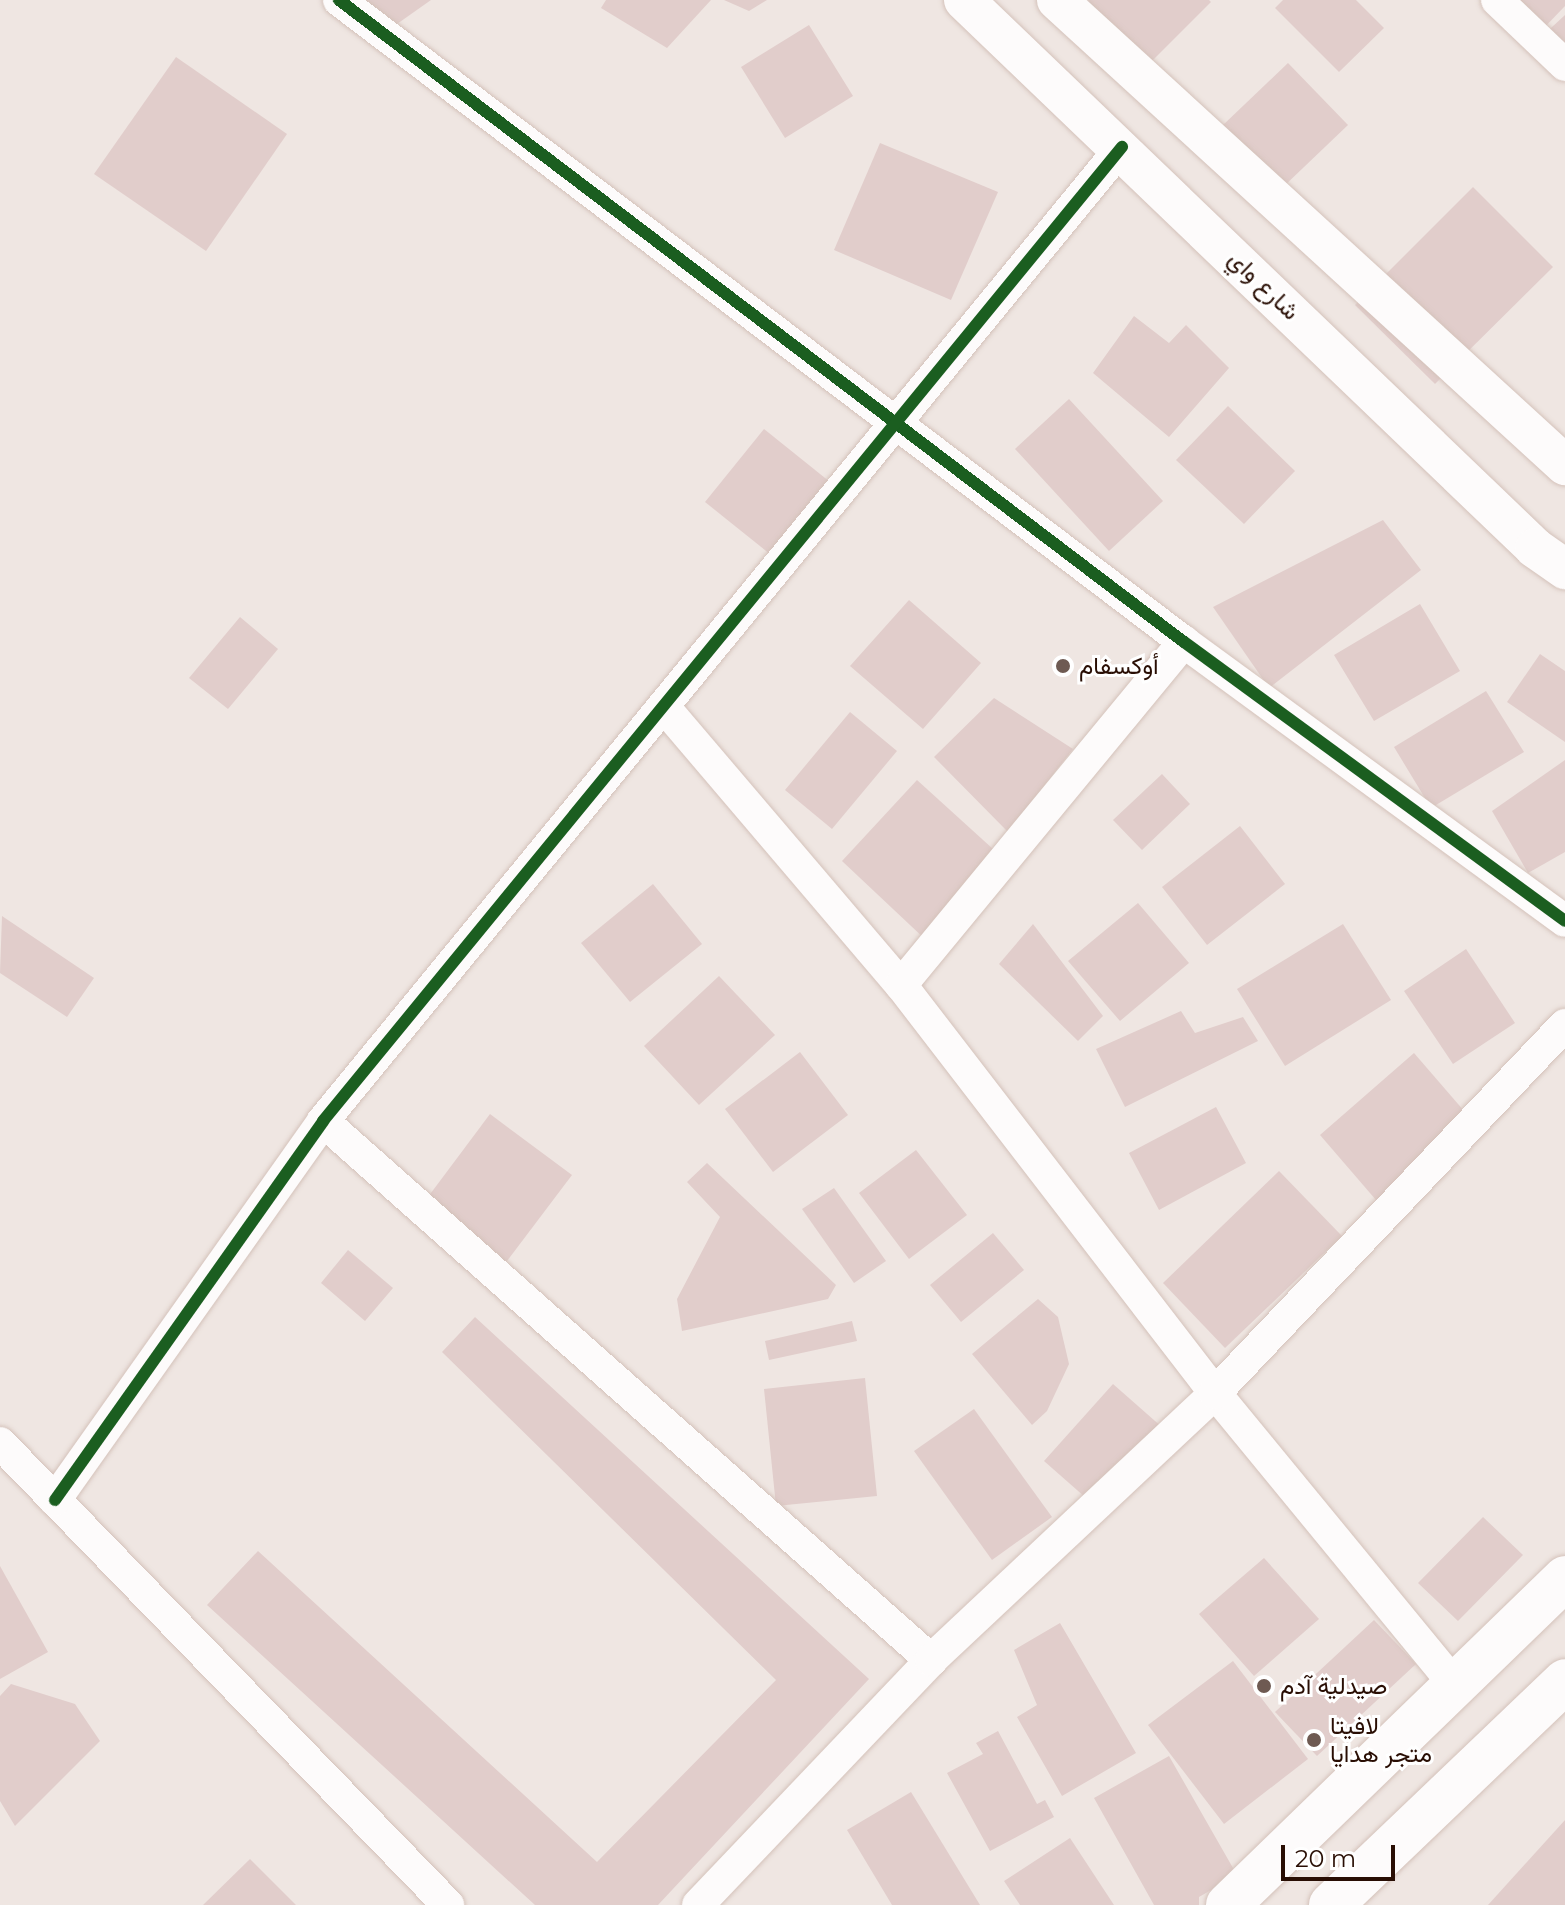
<!DOCTYPE html>
<html>
<head>
<meta charset="utf-8">
<style>
  body { margin:0 }
  #map { position:relative; width:1565px; height:1905px; overflow:hidden; background:#efe6e2; font-family:Montserrat,Vazirmatn,sans-serif }
  div>[style] { position:absolute }
  .building>* { inset:0; background:#e1cdcb }
  .roads { filter:drop-shadow(0 0 2px #d4c2ba) drop-shadow(0 0 2px #d4c2ba) }
  .minor>* { height:32px; margin:-16px; padding:0 16px; transform-origin:16px; border-radius:16px; background:#fdfbfb }
  .tertiary>* { height:40px; margin:-20px; padding:0 20px; transform-origin:20px; border-radius:20px; background:#fdfbfb }
  .primary>* { height:44px; margin:-22px; padding:0 22px; transform-origin:22px; border-radius:22px; background:#fdfbfb }
  .cycleway>* { height:12px; margin:-6px; padding:0 6px; transform-origin:6px; border-radius:6px; background:#1b5e20 }
  .dots>* { width:22px; height:22px; translate:-50% -50%; box-sizing:border-box; border:4px solid #fff; border-radius:50% }
  span { translate:-50% -50%; white-space:nowrap; text-align:center; line-height:1.15; -webkit-text-stroke:6px #fff; paint-order:stroke }
  .street-label { font-size:24px; color:#290e04 }
  .poi-label { font-size:24px; color:#290e04 }
  .left { translate:0 -50%; text-align:left }
  .scale { position:absolute; left:1281px; top:1845px; width:114px; height:36px; box-sizing:border-box; border:4px solid #290e04; border-top:0; padding-left:10px; font-size:24px; line-height:28px; white-space:nowrap; color:#290e04; -webkit-text-stroke:6px #fff; paint-order:stroke }
</style>
</head>
<body>
<div id="map">
  <div class="building">
    <div style="clip-path:polygon(354px 0,431px 0,380px 36px)"></div>
    <div style="clip-path:polygon(606px 0,711px 0,667px 48px,601px 8px)"></div>
    <div style="clip-path:polygon(724px 0,767px 0,749px 11px)"></div>
    <div style="clip-path:polygon(1089px 0,1209px 0,1211px 2px,1134px 79px,1072px 17px)"></div>
    <div style="clip-path:polygon(1283px 0,1356px 0,1384px 28px,1339px 72px,1275px 8px)"></div>
    <div style="clip-path:polygon(1509px 0,1565px 0,1565px 6px,1541px 31px)"></div>
    <div style="clip-path:polygon(1565px 15px,1565px 71px,1537px 41px)"></div>
    <div style="clip-path:polygon(809px 25px,853px 96px,785px 138px,741px 67px)"></div>
    <div style="clip-path:polygon(176px 57px,287px 134px,206px 251px,94px 174px)"></div>
    <div style="clip-path:polygon(1288px 63px,1348px 125px,1260px 209px,1200px 147px)"></div>
    <div style="clip-path:polygon(880px 143px,998px 192px,951px 300px,834px 250px)"></div>
    <div style="clip-path:polygon(1473px 187px,1553px 267px,1435px 384px,1355px 305px)"></div>
    <div style="clip-path:polygon(1134px 316px,1169px 343px,1186px 325px,1229px 368px,1169px 437px,1093px 373px)"></div>
    <div style="clip-path:polygon(1069px 399px,1163px 501px,1109px 551px,1015px 449px)"></div>
    <div style="clip-path:polygon(1228px 406px,1295px 471px,1244px 524px,1176px 460px)"></div>
    <div style="clip-path:polygon(764px 429px,845px 494px,786px 567px,705px 502px)"></div>
    <div style="clip-path:polygon(1383px 520px,1421px 570px,1269px 688px,1213px 607px)"></div>
    <div style="clip-path:polygon(909px 600px,981px 663px,923px 729px,850px 666px)"></div>
    <div style="clip-path:polygon(1420px 604px,1460px 671px,1374px 721px,1334px 655px)"></div>
    <div style="clip-path:polygon(240px 617px,278px 649px,228px 709px,189px 678px)"></div>
    <div style="clip-path:polygon(1540px 654px,1565px 671px,1565px 742px,1507px 702px)"></div>
    <div style="clip-path:polygon(1486px 691px,1524px 752px,1431px 808px,1394px 747px)"></div>
    <div style="clip-path:polygon(994px 698px,1073px 749px,1008px 832px,934px 757px)"></div>
    <div style="clip-path:polygon(850px 712px,897px 751px,832px 829px,785px 790px)"></div>
    <div style="clip-path:polygon(1565px 760px,1565px 852px,1528px 873px,1492px 811px)"></div>
    <div style="clip-path:polygon(1162px 774px,1190px 804px,1142px 850px,1113px 820px)"></div>
    <div style="clip-path:polygon(917px 780px,1004px 859px,927px 941px,842px 861px)"></div>
    <div style="clip-path:polygon(1240px 826px,1285px 884px,1207px 945px,1162px 887px)"></div>
    <div style="clip-path:polygon(653px 884px,702px 944px,630px 1002px,581px 943px)"></div>
    <div style="clip-path:polygon(1138px 903px,1189px 963px,1120px 1021px,1068px 961px)"></div>
    <div style="clip-path:polygon(2px 916px,94px 978px,67px 1017px,0 973px)"></div>
    <div style="clip-path:polygon(1033px 924px,1103px 1016px,1078px 1041px,999px 964px)"></div>
    <div style="clip-path:polygon(1343px 924px,1391px 1000px,1285px 1066px,1237px 989px)"></div>
    <div style="clip-path:polygon(1466px 949px,1515px 1023px,1453px 1064px,1404px 991px)"></div>
    <div style="clip-path:polygon(719px 976px,775px 1035px,699px 1105px,644px 1046px)"></div>
    <div style="clip-path:polygon(1181px 1011px,1195px 1033px,1243px 1017px,1258px 1041px,1125px 1107px,1096px 1049px)"></div>
    <div style="clip-path:polygon(800px 1052px,848px 1115px,773px 1172px,725px 1109px)"></div>
    <div style="clip-path:polygon(1414px 1053px,1471px 1119px,1376px 1200px,1320px 1135px)"></div>
    <div style="clip-path:polygon(1216px 1107px,1246px 1163px,1159px 1210px,1129px 1153px)"></div>
    <div style="clip-path:polygon(490px 1114px,572px 1175px,504px 1265px,422px 1205px)"></div>
    <div style="clip-path:polygon(916px 1150px,967px 1215px,909px 1259px,859px 1193px)"></div>
    <div style="clip-path:polygon(707px 1163px,836px 1285px,828px 1299px,682px 1331px,677px 1299px,720px 1217px,687px 1182px)"></div>
    <div style="clip-path:polygon(1279px 1171px,1342px 1236px,1225px 1348px,1163px 1283px)"></div>
    <div style="clip-path:polygon(834px 1188px,886px 1261px,854px 1283px,802px 1209px)"></div>
    <div style="clip-path:polygon(993px 1233px,1024px 1270px,961px 1322px,930px 1285px)"></div>
    <div style="clip-path:polygon(348px 1250px,393px 1288px,365px 1321px,321px 1283px)"></div>
    <div style="clip-path:polygon(1038px 1299px,1058px 1317px,1069px 1364px,1047px 1411px,1032px 1425px,972px 1354px)"></div>
    <div style="clip-path:polygon(475px 1317px,869px 1679px,658px 1905px,535px 1905px,207px 1605px,258px 1551px,597px 1862px,776px 1680px,442px 1352px)"></div>
    <div style="clip-path:polygon(852px 1321px,857px 1341px,769px 1360px,765px 1341px)"></div>
    <div style="clip-path:polygon(865px 1378px,877px 1496px,776px 1506px,764px 1389px)"></div>
    <div style="clip-path:polygon(1113px 1384px,1163px 1428px,1094px 1505px,1044px 1461px)"></div>
    <div style="clip-path:polygon(974px 1409px,1052px 1517px,992px 1560px,914px 1451px)"></div>
    <div style="clip-path:polygon(1483px 1517px,1523px 1555px,1458px 1621px,1418px 1583px)"></div>
    <div style="clip-path:polygon(1264px 1558px,1319px 1619px,1254px 1676px,1199px 1614px)"></div>
    <div style="clip-path:polygon(0 1566px,48px 1652px,0 1679px)"></div>
    <div style="clip-path:polygon(1374px 1620px,1416px 1664px,1317px 1756px,1275px 1712px)"></div>
    <div style="clip-path:polygon(1060px 1623px,1136px 1753px,1062px 1796px,1017px 1717px,1037px 1705px,1014px 1650px)"></div>
    <div style="clip-path:polygon(1233px 1661px,1308px 1759px,1224px 1824px,1148px 1725px)"></div>
    <div style="clip-path:polygon(11px 1684px,75px 1704px,100px 1741px,15px 1826px,0 1801px,0 1696px)"></div>
    <div style="clip-path:polygon(998px 1731px,1037px 1804px,1045px 1800px,1054px 1817px,990px 1851px,947px 1773px,983px 1754px,976px 1743px)"></div>
    <div style="clip-path:polygon(1169px 1756px,1237px 1875px,1199px 1897px,1199px 1905px,1154px 1905px,1094px 1798px)"></div>
    <div style="clip-path:polygon(911px 1792px,980px 1905px,892px 1905px,847px 1830px)"></div>
    <div style="clip-path:polygon(1565px 1820px,1565px 1905px,1488px 1905px)"></div>
    <div style="clip-path:polygon(1070px 1838px,1114px 1905px,1020px 1905px,1004px 1881px)"></div>
    <div style="clip-path:polygon(250px 1859px,296px 1905px,203px 1905px)"></div>
  </div>
  <div class="roads">
    <div class="minor">
      <div style="left:339px;top:0;width:1061px;rotate:37.23deg"></div>
      <div style="left:1184px;top:642px;width:472px;rotate:36.2deg"></div>
      <div style="left:1497px;top:0;width:94px;rotate:43.7deg"></div>
      <div style="left:665px;top:708px;width:364px;rotate:49.6deg"></div>
      <div style="left:901px;top:985px;width:515px;rotate:52.42deg"></div>
      <div style="left:1215px;top:1393px;width:377px;rotate:50.6deg"></div>
      <div style="left:901px;top:985px;width:445px;rotate:-50.5deg"></div>
      <div style="left:323px;top:1121px;width:813px;rotate:41.56deg"></div>
      <div style="left:0;top:1443px;width:644px;rotate:45.88deg"></div>
      <div style="left:55px;top:1500px;width:464px;rotate:-54.7deg"></div>
      <div style="left:323px;top:1121px;width:1260px;rotate:-50.64deg"></div>
      <div style="left:698px;top:1905px;width:338px;rotate:-46.4deg"></div>
      <div style="left:931px;top:1660px;width:390px;rotate:-43.2deg"></div>
      <div style="left:1215px;top:1393px;width:508px;rotate:-46.44deg"></div>
    </div>
    <div class="tertiary">
      <div style="left:964px;top:0;width:791px;rotate:43.82deg"></div>
      <div style="left:1535px;top:548px;width:37px;rotate:35deg"></div>
      <div style="left:1057px;top:0;width:689px;rotate:42.47deg"></div>
    </div>
    <div class="primary">
      <div style="left:1228px;top:1905px;width:470px;rotate:-44.1deg"></div>
      <div style="left:1331px;top:1905px;width:324px;rotate:-43.7deg"></div>
    </div>
  </div>
  <div class="cycleway">
    <div style="left:339px;top:0;width:1061px;rotate:37.23deg"></div>
    <div style="left:1184px;top:642px;width:472px;rotate:36.2deg"></div>
    <div style="left:55px;top:1500px;width:464px;rotate:-54.7deg"></div>
    <div style="left:323px;top:1121px;width:1260px;rotate:-50.64deg"></div>
  </div>
  <div class="dots">
    <div style="left:1063px;top:666px;background:#6e5a52"></div>
    <div style="left:1264px;top:1686px;background:#6e5a52"></div>
    <div style="left:1314px;top:1740px;background:#6e5a52"></div>
  </div>
  <div class="street-label">
    <span style="left:1264px;top:285px;rotate:44deg">شارع واي</span>
  </div>
  <div class="poi-label">
    <span class="left" style="left:1079px;top:666px">أوكسفام</span>
    <span class="left" style="left:1280px;top:1686px">صيدلية آدم</span>
    <span class="left" style="left:1330px;top:1740px">لافيتا<br>متجر هدايا</span>
  </div>
  <div class="scale">20 m</div>
</div>
</body>
</html>
